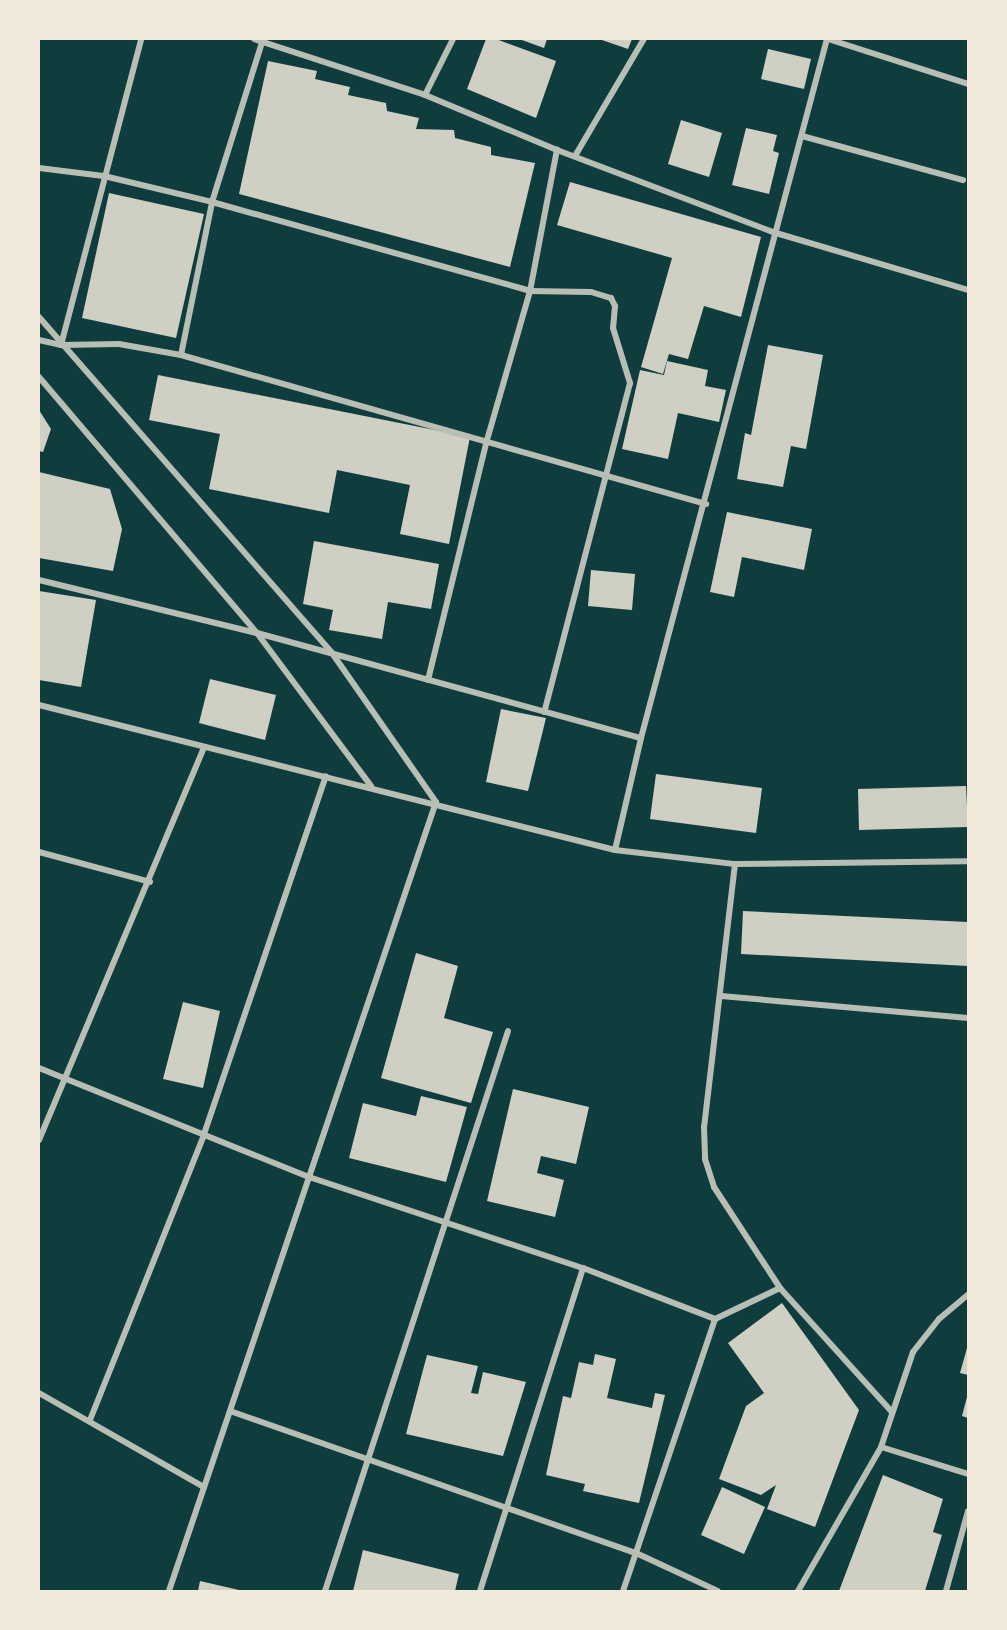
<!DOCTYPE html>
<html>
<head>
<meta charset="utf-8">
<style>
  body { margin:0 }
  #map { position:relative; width:1007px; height:1630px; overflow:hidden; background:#0f3d3e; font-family:"Nunito Sans",sans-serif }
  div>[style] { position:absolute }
  .building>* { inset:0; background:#cfcfc3 }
  .minor>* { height:6px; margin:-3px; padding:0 3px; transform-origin:3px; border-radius:3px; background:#b8beb3 }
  span { translate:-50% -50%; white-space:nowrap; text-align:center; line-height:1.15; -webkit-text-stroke:6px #f1e9da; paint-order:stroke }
  .frame { position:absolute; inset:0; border:40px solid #f1e9da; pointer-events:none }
</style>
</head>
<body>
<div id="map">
  <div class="building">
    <div style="clip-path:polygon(486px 39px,496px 39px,556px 61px,536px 118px,467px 89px)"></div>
    <div style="clip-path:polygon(519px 39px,547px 39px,544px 48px)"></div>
    <div style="clip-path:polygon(599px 39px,632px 39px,628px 49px)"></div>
    <div style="clip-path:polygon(768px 49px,811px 59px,804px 89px,761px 79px)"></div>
    <div style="clip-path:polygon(268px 61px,317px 71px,315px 79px,350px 87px,348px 95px,386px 103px,387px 111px,419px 118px,416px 129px,454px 130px,455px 138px,491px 147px,491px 155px,535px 163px,510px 267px,239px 194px)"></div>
    <div style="clip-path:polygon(681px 120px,722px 133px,709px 177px,668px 164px)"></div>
    <div style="clip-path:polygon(746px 128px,777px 135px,773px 151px,779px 153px,769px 194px,732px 185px)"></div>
    <div style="clip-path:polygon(570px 182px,761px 237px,741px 317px,704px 306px,688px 359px,669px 354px,663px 374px,641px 367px,672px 258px,557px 225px)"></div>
    <div style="clip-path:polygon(109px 193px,204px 214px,176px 338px,82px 318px)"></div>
    <div style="clip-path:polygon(768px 345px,823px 355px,806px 449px,791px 446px,783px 487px,737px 479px,745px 433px,751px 435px)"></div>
    <div style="clip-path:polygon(667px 361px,708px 370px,705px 386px,726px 390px,719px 422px,678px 413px,668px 459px,622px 449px,640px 370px,664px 375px)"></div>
    <div style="clip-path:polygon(158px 375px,470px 437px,449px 544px,400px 534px,410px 485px,337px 470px,329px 513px,209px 489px,220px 434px,149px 420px)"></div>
    <div style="clip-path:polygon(39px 410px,51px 429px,43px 452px,39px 451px)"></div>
    <div style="clip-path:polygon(39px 472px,110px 489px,122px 529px,113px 571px,39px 558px)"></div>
    <div style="clip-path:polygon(727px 512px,812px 529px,804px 570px,742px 557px,734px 597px,710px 592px)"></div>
    <div style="clip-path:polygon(314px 541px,439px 564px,431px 609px,388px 602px,382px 639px,329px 630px,333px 610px,303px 604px)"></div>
    <div style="clip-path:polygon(591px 570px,635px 574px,632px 610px,588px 606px)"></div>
    <div style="clip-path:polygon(39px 591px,96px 600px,81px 687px,39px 680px)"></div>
    <div style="clip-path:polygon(210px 679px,276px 695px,265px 740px,199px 723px)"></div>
    <div style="clip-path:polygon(501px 709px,546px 718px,528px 791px,486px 782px)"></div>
    <div style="clip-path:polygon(656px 774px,762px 788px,756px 833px,650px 819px)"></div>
    <div style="clip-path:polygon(966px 786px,968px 827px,859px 830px,858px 789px)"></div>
    <div style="clip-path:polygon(743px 911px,968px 922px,968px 966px,741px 954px)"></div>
    <div style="clip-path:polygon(416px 953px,458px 966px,444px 1018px,493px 1032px,471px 1103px,381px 1078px)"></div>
    <div style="clip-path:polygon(183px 1002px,220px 1011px,203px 1088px,163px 1079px)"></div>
    <div style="clip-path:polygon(513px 1089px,589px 1107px,576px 1164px,541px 1156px,537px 1173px,564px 1180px,555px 1217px,487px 1201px)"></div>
    <div style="clip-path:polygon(421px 1096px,467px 1107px,446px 1182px,349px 1158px,363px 1103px,416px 1116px)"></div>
    <div style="clip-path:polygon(782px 1303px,859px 1410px,815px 1527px,767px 1509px,776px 1485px,761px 1495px,719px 1479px,746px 1406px,764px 1393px,728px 1343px)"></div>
    <div style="clip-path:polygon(967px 1348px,968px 1348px,968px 1375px,960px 1373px)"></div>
    <div style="clip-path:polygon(595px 1354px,616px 1359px,607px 1398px,652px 1408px,655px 1393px,665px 1395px,639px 1503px,583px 1491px,585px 1484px,546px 1475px,563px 1396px,571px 1398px,579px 1362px,593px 1365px)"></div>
    <div style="clip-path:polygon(427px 1355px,478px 1366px,471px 1393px,478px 1394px,483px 1372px,526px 1382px,503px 1456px,406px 1434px)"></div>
    <div style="clip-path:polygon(967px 1397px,968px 1398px,968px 1418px,962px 1416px)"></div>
    <div style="clip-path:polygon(883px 1475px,943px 1499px,933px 1532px,942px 1535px,925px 1591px,839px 1591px)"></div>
    <div style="clip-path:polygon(722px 1487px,765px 1507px,744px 1554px,701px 1535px)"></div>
    <div style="clip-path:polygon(363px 1550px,459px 1574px,455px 1591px,353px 1591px)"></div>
    <div style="clip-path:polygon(200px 1581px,239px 1590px,238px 1591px,198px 1591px)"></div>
  </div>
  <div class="minor">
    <div style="left:254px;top:39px;width:180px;rotate:18.1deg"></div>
    <div style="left:425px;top:95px;width:143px;rotate:22.6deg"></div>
    <div style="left:557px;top:150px;width:234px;rotate:20.8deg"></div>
    <div style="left:776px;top:233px;width:200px;rotate:16.5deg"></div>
    <div style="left:828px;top:39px;width:147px;rotate:17.8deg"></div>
    <div style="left:425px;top:95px;width:63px;rotate:-63.4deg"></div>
    <div style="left:802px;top:136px;width:167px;rotate:15.3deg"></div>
    <div style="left:575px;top:156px;width:136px;rotate:-59.5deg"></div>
    <div style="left:39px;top:168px;width:65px;rotate:7deg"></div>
    <div style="left:104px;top:176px;width:111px;rotate:13.5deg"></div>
    <div style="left:212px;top:202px;width:330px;rotate:15.6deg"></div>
    <div style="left:530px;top:291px;width:61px;rotate:0.9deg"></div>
    <div style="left:591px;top:292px;width:21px;rotate:17deg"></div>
    <div style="left:611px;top:298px;width:9px;rotate:63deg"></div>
    <div style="left:615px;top:306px;width:22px;rotate:95deg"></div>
    <div style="left:613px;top:328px;width:58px;rotate:72.8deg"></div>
    <div style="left:630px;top:383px;width:340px;rotate:104.6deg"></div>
    <div style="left:39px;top:317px;width:446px;rotate:48.9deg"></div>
    <div style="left:332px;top:653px;width:182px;rotate:55.1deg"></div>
    <div style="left:436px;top:802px;width:833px;rotate:108.7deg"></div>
    <div style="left:39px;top:340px;width:23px;rotate:13deg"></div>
    <div style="left:61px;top:345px;width:58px;rotate:-1deg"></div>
    <div style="left:119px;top:344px;width:63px;rotate:10.1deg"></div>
    <div style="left:181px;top:355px;width:546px;rotate:15.84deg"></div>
    <div style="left:61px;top:345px;width:316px;rotate:-75.3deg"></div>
    <div style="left:181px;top:355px;width:156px;rotate:-78.5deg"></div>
    <div style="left:212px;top:202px;width:168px;rotate:-72.6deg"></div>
    <div style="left:39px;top:377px;width:336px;rotate:49.6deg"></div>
    <div style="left:257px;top:633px;width:191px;rotate:53.3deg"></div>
    <div style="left:39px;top:580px;width:224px;rotate:13.7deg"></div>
    <div style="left:257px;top:633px;width:398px;rotate:15.3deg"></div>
    <div style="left:428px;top:680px;width:247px;rotate:-76.2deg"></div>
    <div style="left:487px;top:440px;width:155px;rotate:-73.9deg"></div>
    <div style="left:530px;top:291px;width:144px;rotate:-79.2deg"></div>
    <div style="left:39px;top:705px;width:594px;rotate:14.13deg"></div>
    <div style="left:615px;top:850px;width:121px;rotate:6.7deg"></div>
    <div style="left:735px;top:864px;width:233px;rotate:-0.7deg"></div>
    <div style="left:615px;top:850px;width:115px;rotate:-76.9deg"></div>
    <div style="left:641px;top:738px;width:723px;rotate:-75.1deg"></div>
    <div style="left:39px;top:852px;width:115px;rotate:15.1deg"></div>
    <div style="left:735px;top:864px;width:265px;rotate:96.7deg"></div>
    <div style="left:704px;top:1127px;width:32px;rotate:88deg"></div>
    <div style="left:705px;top:1159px;width:29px;rotate:72deg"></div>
    <div style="left:714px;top:1187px;width:121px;rotate:56.8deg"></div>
    <div style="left:780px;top:1288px;width:167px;rotate:47.9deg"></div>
    <div style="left:721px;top:996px;width:248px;rotate:5.1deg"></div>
    <div style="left:39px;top:1068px;width:291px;rotate:22deg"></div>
    <div style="left:309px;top:1177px;width:289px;rotate:18.4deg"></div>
    <div style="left:583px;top:1268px;width:142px;rotate:21.1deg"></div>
    <div style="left:39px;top:1140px;width:424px;rotate:-67.2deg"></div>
    <div style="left:39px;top:1393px;width:190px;rotate:29.7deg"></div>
    <div style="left:230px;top:1411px;width:430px;rotate:19.3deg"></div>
    <div style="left:636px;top:1553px;width:90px;rotate:24.9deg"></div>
    <div style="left:90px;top:1420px;width:305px;rotate:-68.2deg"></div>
    <div style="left:203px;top:1137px;width:381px;rotate:-71.2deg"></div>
    <div style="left:881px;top:1447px;width:91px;rotate:17.2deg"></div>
    <div style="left:325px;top:1591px;width:589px;rotate:-71.9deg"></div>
    <div style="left:480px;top:1591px;width:339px;rotate:-72.3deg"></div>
    <div style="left:623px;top:1591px;width:287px;rotate:-71.3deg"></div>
    <div style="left:715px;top:1319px;width:72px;rotate:-25.5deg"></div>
    <div style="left:798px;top:1591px;width:166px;rotate:-60deg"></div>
    <div style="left:881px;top:1447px;width:100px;rotate:-71.4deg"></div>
    <div style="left:913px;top:1352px;width:42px;rotate:-51.8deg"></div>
    <div style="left:939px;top:1319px;width:38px;rotate:-40deg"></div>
    <div style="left:946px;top:1591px;width:83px;rotate:-74.6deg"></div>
  </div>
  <div class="frame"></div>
</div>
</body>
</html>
